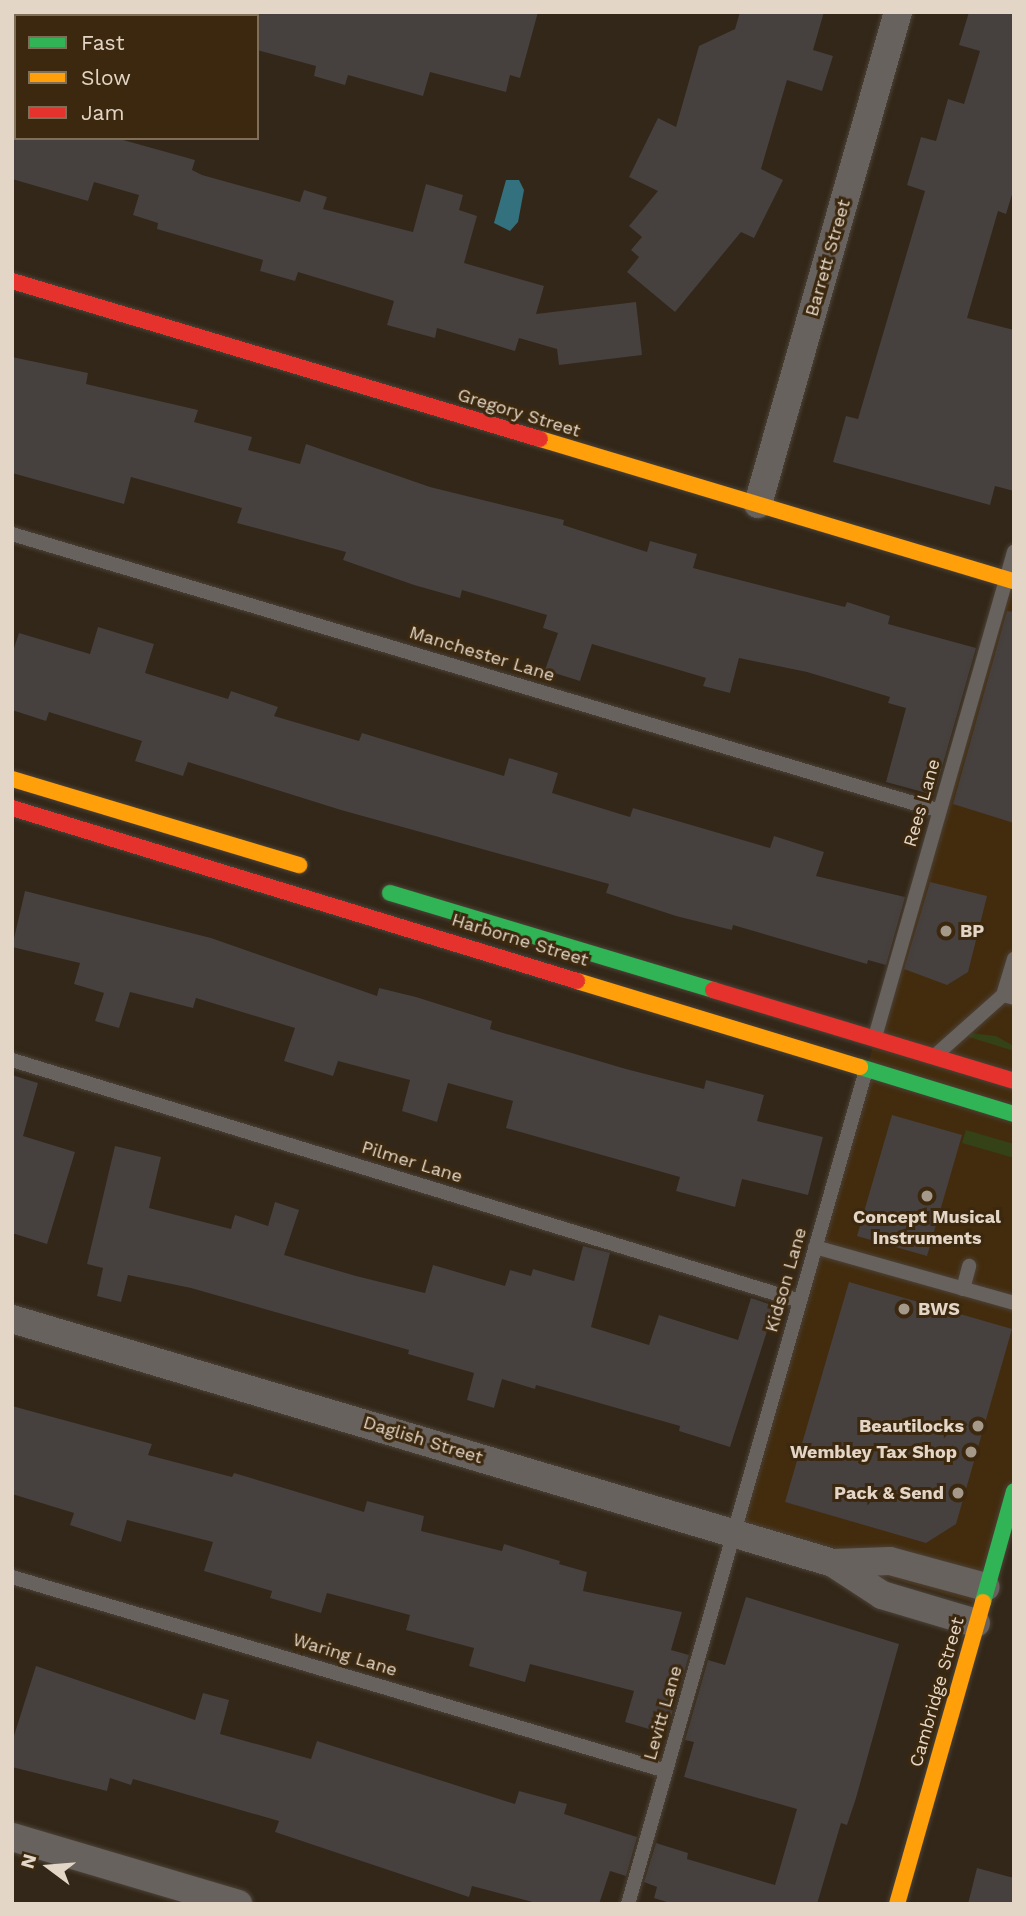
<!DOCTYPE html>
<html>
<head>
<meta charset="utf-8">
<style>
  body { margin:0 }
  #map { position:relative; width:1026px; height:1916px; overflow:hidden; background:#322718; font-family:"Work Sans",sans-serif }
  div>[style] { position:absolute }
  .built>* { inset:0; background:#432c0e }
  .green>* { inset:0; background:#354116 }
  .water>* { inset:0; background:#34717e }
  .building>* { inset:0; background:#46403e }
  .roads { filter:drop-shadow(0 0 2px #4c4237) drop-shadow(0 0 2px #4c4237) }
  .lane>* { height:14px; margin:-7px; padding:0 7px; transform-origin:7px; border-radius:7px; background:#68625e }
  .street>* { height:28px; margin:-14px; padding:0 14px; transform-origin:14px; border-radius:14px; background:#68625e }
  .fast>* { height:16px; margin:-8px; padding:0 8px; transform-origin:8px; border-radius:8px; background:#30b455 }
  .slow>* { height:16px; margin:-8px; padding:0 8px; transform-origin:8px; border-radius:8px; background:#ff9f0a }
  .jam>* { height:16px; margin:-8px; padding:0 8px; transform-origin:8px; border-radius:8px; background:#e5322d }
  .dots>* { width:19px; height:19px; translate:-50% -50%; box-sizing:border-box; border:4px solid #3c280e; border-radius:50% }
  span { translate:-50% -50%; white-space:nowrap; text-align:center; line-height:1.15; -webkit-text-stroke:6px #3c280e; paint-order:stroke }
  .street-label { font-size:18px; color:#e3d6c7 }
  .poi-label { font-size:18px; color:#e3d6c7; font-weight:700 }
  .left { translate:0 -50%; text-align:left }
  .right { translate:-100% -50%; text-align:right }
  .frame { position:absolute; inset:0; border:14px solid #e3d6c7; pointer-events:none }
  .legend { position:absolute; left:14px; top:14px; width:245px; height:126px; box-sizing:border-box; background:#3c280e; border:2px solid #7f6e58; margin:0; padding:9px 12px; list-style:none; font-size:21px; color:#e3d6c7 }
  .legend li { display:flex; align-items:center; gap:14px; height:35px }
  .legend b { width:35px; border:2px solid #7f6e58 }
  .north { position:absolute; left:14px; top:1832px; width:70px; height:70px; -webkit-text-stroke:5px #3c280e; paint-order:stroke; rotate:286deg; font-size:19px; font-weight:700; line-height:28px; text-align:center; color:#e3d6c7 }
  .north::after { content:''; display:block; margin:auto; width:24px; height:32px; background:#e3d6c7; clip-path:polygon(50% 0,100% 100%,50% 72%,0 100%) }
</style>
</head>
<body>
<div id="map">
  <div class="built">
    <div style="clip-path:polygon(1014px 552px,1014px 1490px,981px 1605px,734px 1533px)"></div>
  </div>
  <div class="green">
    <div style="clip-path:polygon(970px 1033px,996px 1036px,1014px 1046px,1014px 1051px,969px 1037px)"></div>
    <div style="clip-path:polygon(966px 1130px,1014px 1144px,1014px 1158px,962px 1143px)"></div>
  </div>
  <div class="water">
    <div style="clip-path:polygon(506px 180px,519px 180px,524px 190px,518px 222px,510px 231px,494px 223px)"></div>
  </div>
  <div class="building">
    <div style="clip-path:polygon(257px 12px,538px 12px,520px 78px,510px 75px,506px 92px,430px 72px,423px 96px,348px 75px,345px 85px,314px 76px,316px 66px,257px 50px)"></div>
    <div style="clip-path:polygon(740px 12px,824px 12px,813px 50px,833px 56px,822px 91px,787px 80px,761px 169px,783px 180px,754px 238px,741px 232px,675px 312px,627px 272px,639px 257px,631px 250px,642px 237px,629px 226px,658px 191px,629px 177px,658px 118px,676px 127px,699px 46px,735px 29px)"></div>
    <div style="clip-path:polygon(969px 12px,1014px 12px,1014px 188px,1006px 214px,998px 211px,967px 318px,1014px 330px,1014px 491px,995px 486px,990px 505px,833px 462px,846px 416px,858px 419px,925px 191px,907px 185px,921px 137px,936px 141px,948px 99px,964px 104px,980px 51px,959px 45px)"></div>
    <div style="clip-path:polygon(12px 138px,116px 138px,195px 160px,192px 170px,202px 175px,300px 202px,304px 190px,327px 197px,323px 209px,413px 232px,426px 184px,463px 195px,459px 210px,477px 216px,464px 263px,544px 286px,536px 314px,636px 302px,642px 355px,559px 365px,557px 349px,519px 338px,515px 351px,437px 328px,435px 338px,387px 325px,394px 301px,298px 272px,295px 281px,260px 271px,263px 260px,157px 229px,158px 223px,133px 215px,139px 195px,94px 182px,88px 201px,12px 179px)"></div>
    <div style="clip-path:polygon(12px 357px,88px 373px,86px 384px,198px 410px,194px 422px,252px 437px,248px 450px,300px 464px,306px 444px,430px 487px,564px 520px,563px 525px,647px 552px,650px 541px,697px 554px,693px 568px,845px 607px,847px 602px,890px 616px,888px 624px,976px 648px,934px 795px,886px 782px,906px 708px,888px 703px,890px 697px,807px 672px,739px 658px,730px 693px,703px 686px,706px 678px,592px 644px,580px 681px,545px 670px,558px 633px,543px 628px,547px 615px,462px 590px,460px 598px,414px 585px,343px 560px,346px 552px,237px 523px,242px 508px,131px 477px,124px 504px,12px 473px)"></div>
    <div style="clip-path:polygon(1007px 611px,1014px 612px,1014px 823px,953px 804px)"></div>
    <div style="clip-path:polygon(98px 627px,154px 644px,145px 673px,228px 699px,231px 691px,278px 707px,274px 716px,359px 741px,362px 733px,504px 776px,509px 758px,558px 773px,552px 793px,630px 817px,633px 808px,770px 848px,774px 836px,824px 852px,816px 876px,905px 897px,886px 965px,868px 960px,867px 964px,733px 925px,732px 930px,676px 916px,606px 893px,609px 884px,341px 810px,188px 762px,183px 776px,135px 761px,142px 741px,49px 712px,46px 721px,12px 710px,12px 654px,19px 633px,90px 654px)"></div>
    <div style="clip-path:polygon(930px 882px,987px 896px,968px 972px,947px 985px,904px 969px)"></div>
    <div style="clip-path:polygon(25px 891px,211px 938px,377px 996px,379px 988px,416px 997px,492px 1021px,490px 1029px,626px 1069px,704px 1089px,706px 1080px,764px 1095px,757px 1121px,823px 1137px,808px 1195px,742px 1179px,735px 1207px,676px 1191px,680px 1177px,506px 1128px,513px 1101px,448px 1083px,437px 1122px,402px 1111px,410px 1080px,338px 1061px,333px 1076px,284px 1061px,295px 1028px,196px 998px,193px 1008px,130px 992px,119px 1028px,95px 1021px,104px 993px,74px 984px,80px 963px,12px 947px)"></div>
    <div style="clip-path:polygon(12px 1075px,38px 1083px,23px 1136px,75px 1152px,47px 1244px,12px 1233px)"></div>
    <div style="clip-path:polygon(892px 1115px,962px 1135px,927px 1256px,857px 1236px)"></div>
    <div style="clip-path:polygon(115px 1146px,161px 1157px,149px 1208px,231px 1229px,235px 1215px,268px 1226px,275px 1202px,299px 1210px,284px 1255px,356px 1276px,425px 1293px,433px 1265px,505px 1286px,510px 1270px,531px 1276px,533px 1269px,574px 1281px,583px 1246px,610px 1253px,591px 1327px,649px 1345px,659px 1315px,738px 1340px,751px 1298px,775px 1306px,730px 1447px,679px 1431px,680px 1426px,536px 1385px,535px 1389px,502px 1379px,494px 1408px,467px 1400px,474px 1373px,408px 1354px,409px 1350px,191px 1288px,128px 1275px,121px 1302px,97px 1296px,103px 1268px,87px 1264px)"></div>
    <div style="clip-path:polygon(849px 1282px,1012px 1329px,956px 1524px,926px 1543px,785px 1502px)"></div>
    <div style="clip-path:polygon(12px 1406px,152px 1444px,148px 1455px,232px 1477px,234px 1473px,364px 1512px,367px 1501px,424px 1516px,421px 1531px,502px 1551px,504px 1544px,560px 1561px,559px 1564px,587px 1572px,583px 1591px,682px 1612px,671px 1650px,689px 1655px,666px 1734px,625px 1722px,634px 1691px,530px 1664px,525px 1682px,469px 1666px,474px 1648px,406px 1630px,410px 1615px,327px 1593px,321px 1613px,270px 1598px,272px 1591px,204px 1571px,213px 1542px,127px 1520px,121px 1542px,70px 1525px,74px 1513px,12px 1494px)"></div>
    <div style="clip-path:polygon(746px 1597px,899px 1644px,856px 1798px,847px 1825px,841px 1823px,817px 1904px,673px 1904px,654px 1898px,657px 1887px,644px 1882px,656px 1843px,688px 1853px,687px 1859px,775px 1885px,797px 1809px,684px 1777px,694px 1742px,685px 1740px,708px 1660px,725px 1665px)"></div>
    <div style="clip-path:polygon(36px 1666px,195px 1720px,203px 1693px,229px 1700px,220px 1734px,311px 1759px,317px 1741px,515px 1804px,519px 1791px,567px 1804px,564px 1814px,637px 1837px,626px 1876px,610px 1871px,599px 1904px,540px 1904px,472px 1886px,469px 1897px,275px 1832px,279px 1821px,133px 1779px,131px 1785px,110px 1778px,107px 1791px,12px 1767px,12px 1742px)"></div>
    <div style="clip-path:polygon(977px 1868px,1014px 1878px,1014px 1904px,968px 1904px)"></div>
  </div>
  <div class="roads">
    <div class="lane">
      <div style="left:12px;top:534px;width:968px;rotate:16.62deg"></div>
      <div style="left:1003px;top:995px;width:38px;rotate:-73deg"></div>
      <div style="left:875px;top:1037px;width:505px;rotate:-74.01deg"></div>
      <div style="left:938px;top:1053px;width:87px;rotate:-41.7deg"></div>
      <div style="left:1003px;top:995px;width:11px;rotate:15deg"></div>
      <div style="left:12px;top:1060px;width:824px;rotate:17.01deg"></div>
      <div style="left:815px;top:1247px;width:207px;rotate:15.7deg"></div>
      <div style="left:963px;top:1289px;width:24px;rotate:-75deg"></div>
      <div style="left:12px;top:1577px;width:682px;rotate:16.52deg"></div>
      <div style="left:628px;top:1904px;width:867px;rotate:-74.07deg"></div>
    </div>
    <div class="street">
      <div style="left:758px;top:504px;width:512px;rotate:-74.12deg"></div>
      <div style="left:12px;top:1319px;width:856px;rotate:16.55deg"></div>
      <div style="left:833px;top:1563px;width:59px;rotate:33.1deg"></div>
      <div style="left:882px;top:1595px;width:98px;rotate:16.6deg"></div>
      <div style="left:833px;top:1563px;width:57px;rotate:-2deg"></div>
      <div style="left:890px;top:1561px;width:99px;rotate:15.2deg"></div>
      <div style="left:12px;top:1837px;width:236px;rotate:16.5deg"></div>
    </div>
    <div class="fast">
      <div style="left:390px;top:893px;width:337px;rotate:16.7deg"></div>
      <div style="left:860px;top:1067px;width:161px;rotate:17deg"></div>
      <div style="left:983px;top:1602px;width:115px;rotate:-74.4deg"></div>
    </div>
    <div class="slow">
      <div style="left:540px;top:439px;width:495px;rotate:16.7deg"></div>
      <div style="left:12px;top:779px;width:300px;rotate:16.7deg"></div>
      <div style="left:577px;top:981px;width:296px;rotate:16.9deg"></div>
      <div style="left:897px;top:1904px;width:314px;rotate:-74.1deg"></div>
    </div>
    <div class="jam">
      <div style="left:12px;top:281px;width:551px;rotate:16.66deg"></div>
      <div style="left:12px;top:808px;width:591px;rotate:17.02deg"></div>
      <div style="left:713px;top:990px;width:314px;rotate:16.8deg"></div>
    </div>
  </div>
  <div class="dots">
    <div style="left:946px;top:931px;background:#a5998a"></div>
    <div style="left:927px;top:1196px;background:#a5998a"></div>
    <div style="left:904px;top:1309px;background:#a5998a"></div>
    <div style="left:978px;top:1426px;background:#a5998a"></div>
    <div style="left:971px;top:1452px;background:#a5998a"></div>
    <div style="left:958px;top:1493px;background:#a5998a"></div>
  </div>
  <div class="street-label">
    <span style="left:828px;top:258px;rotate:-74deg">Barrett Street</span>
    <span style="left:519px;top:413px;rotate:17deg">Gregory Street</span>
    <span style="left:482px;top:654px;rotate:17deg">Manchester Lane</span>
    <span style="left:922px;top:803px;rotate:-74deg">Rees Lane</span>
    <span style="left:520px;top:940px;rotate:17deg">Harborne Street</span>
    <span style="left:412px;top:1162px;rotate:17deg">Pilmer Lane</span>
    <span style="left:786px;top:1280px;rotate:-74deg">Kidson Lane</span>
    <span style="left:423px;top:1440px;rotate:17deg">Daglish Street</span>
    <span style="left:345px;top:1655px;rotate:17deg">Waring Lane</span>
    <span style="left:937px;top:1692px;rotate:-74deg">Cambridge Street</span>
    <span style="left:663px;top:1713px;rotate:-74deg">Levitt Lane</span>
  </div>
  <div class="poi-label">
    <span class="left" style="left:960px;top:931px">BP</span>
    <span style="left:927px;top:1228px">Concept Musical<br>Instruments</span>
    <span class="left" style="left:918px;top:1309px">BWS</span>
    <span class="right" style="left:964px;top:1426px">Beautilocks</span>
    <span class="right" style="left:957px;top:1452px">Wembley Tax Shop</span>
    <span class="right" style="left:944px;top:1493px">Pack &amp; Send</span>
  </div>
  <div class="frame"></div>
  <ul class="legend">
  <li><b style="height:9px;background:#30b455"></b>Fast</li>
  <li><b style="height:9px;background:#ff9f0a"></b>Slow</li>
  <li><b style="height:9px;background:#e5322d"></b>Jam</li>
  </ul>
  <div class="north">N</div>
</div>
</body>
</html>
